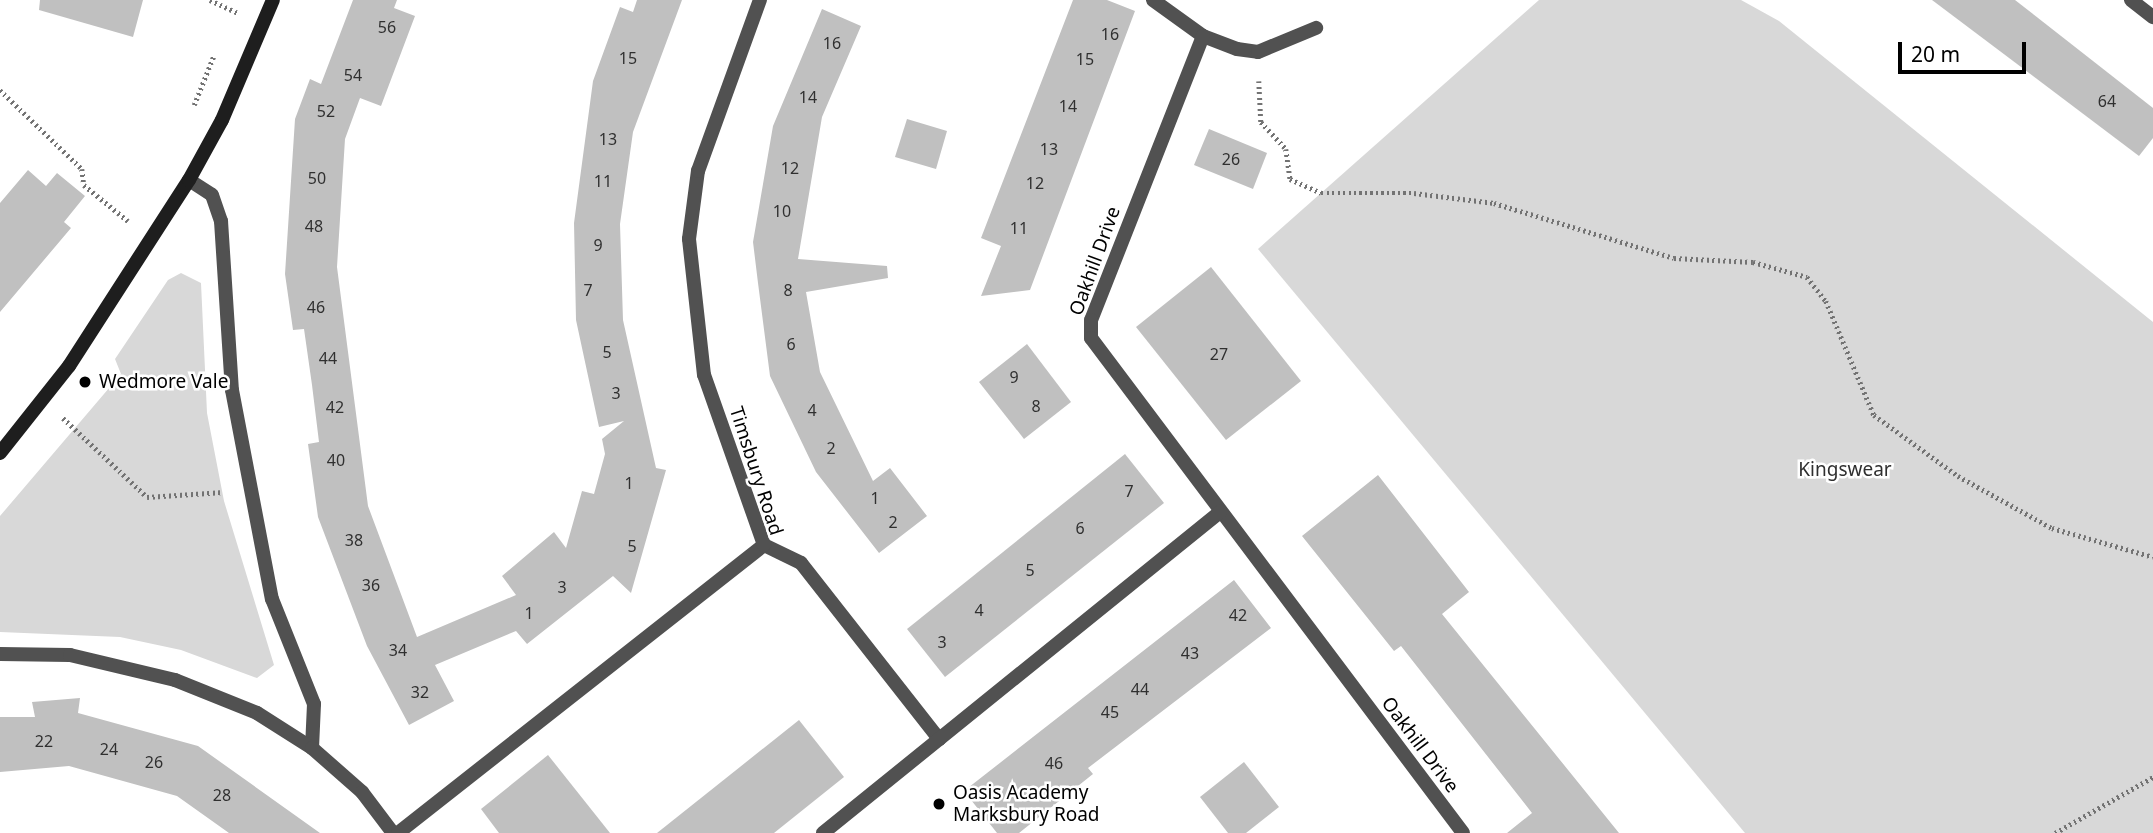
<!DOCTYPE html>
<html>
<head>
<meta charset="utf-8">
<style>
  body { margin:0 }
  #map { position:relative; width:2153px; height:833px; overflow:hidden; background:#fff; font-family:"Noto Sans",sans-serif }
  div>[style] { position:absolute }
  .green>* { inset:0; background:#d8d8d8 }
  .building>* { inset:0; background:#c0c0c0 }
  .path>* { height:4.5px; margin-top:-2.25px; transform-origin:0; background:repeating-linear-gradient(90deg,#737373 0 2px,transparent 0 5.5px) }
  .street>* { height:14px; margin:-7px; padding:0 7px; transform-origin:7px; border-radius:7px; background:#515151 }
  .secondary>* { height:14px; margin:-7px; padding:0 7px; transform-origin:7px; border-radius:7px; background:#1e1e1e }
  .dots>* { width:19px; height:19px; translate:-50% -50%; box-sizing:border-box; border:4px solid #fff; border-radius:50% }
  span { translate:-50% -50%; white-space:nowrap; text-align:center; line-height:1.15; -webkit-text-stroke:5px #fff; paint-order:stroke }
  .number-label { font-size:16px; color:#303030 }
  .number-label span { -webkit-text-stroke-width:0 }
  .street-label { font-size:19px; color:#000 }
  .poi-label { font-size:19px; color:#000 }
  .left { translate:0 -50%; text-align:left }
  .park-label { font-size:19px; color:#2f2f2f }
  .scale { position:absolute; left:1898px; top:42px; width:128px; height:32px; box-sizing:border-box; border:4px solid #000; border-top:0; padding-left:9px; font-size:21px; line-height:24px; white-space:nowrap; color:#000; -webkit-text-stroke:5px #fff; paint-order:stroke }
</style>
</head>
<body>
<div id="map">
  <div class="green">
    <div style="clip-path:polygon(1539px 0,1741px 0,1779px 21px,2153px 322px,2153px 833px,1745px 833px,1258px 249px)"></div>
    <div style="clip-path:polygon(181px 273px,201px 283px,207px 413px,224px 501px,274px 665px,257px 678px,181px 650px,120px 637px,0 632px,0 516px,121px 374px,115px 359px,168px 280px)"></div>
  </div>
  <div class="building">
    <div style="clip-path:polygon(40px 0,143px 0,133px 37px,39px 10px)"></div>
    <div style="clip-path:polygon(353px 0,397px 0,394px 8px,415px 16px,381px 106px,360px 98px,345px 139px,337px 267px,368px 506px,417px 637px,516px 595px,502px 576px,554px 532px,566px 548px,582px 491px,594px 494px,605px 454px,602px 439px,624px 421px,599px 427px,576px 320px,574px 223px,593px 81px,620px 7px,633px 12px,637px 0,682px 0,633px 132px,620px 224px,623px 320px,656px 468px,666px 470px,631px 593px,613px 576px,527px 644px,516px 631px,435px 665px,454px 701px,409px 725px,367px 646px,318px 517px,308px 444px,319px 442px,312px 385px,304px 329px,293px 330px,285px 274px,295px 119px,310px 79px,321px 84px)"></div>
    <div style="clip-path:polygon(1073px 0,1107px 0,1135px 11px,1030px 290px,981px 296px,1001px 246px,981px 238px)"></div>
    <div style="clip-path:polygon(1932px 0,2015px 0,2153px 108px,2153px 138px,2139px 156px)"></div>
    <div style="clip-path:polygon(822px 9px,861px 26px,822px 117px,798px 259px,887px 266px,888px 278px,806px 292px,820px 372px,873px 481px,890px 468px,927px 516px,879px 553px,816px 472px,770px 376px,758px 283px,753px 242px,773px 126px)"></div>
    <div style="clip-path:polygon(907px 119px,947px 131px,936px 169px,895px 157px)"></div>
    <div style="clip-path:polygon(1209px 129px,1267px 153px,1253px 189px,1194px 165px)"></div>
    <div style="clip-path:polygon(28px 170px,46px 186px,57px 173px,85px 196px,64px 222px,71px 228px,0 312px,0 203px)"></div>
    <div style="clip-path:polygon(1211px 267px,1301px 381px,1226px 440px,1136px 327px)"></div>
    <div style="clip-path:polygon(1027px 344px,1071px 402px,1024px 439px,979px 382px)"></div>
    <div style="clip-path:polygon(1125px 454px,1164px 503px,945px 677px,907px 629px)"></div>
    <div style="clip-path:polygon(1378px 475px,1469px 592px,1442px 614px,1619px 833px,1507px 833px,1532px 813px,1401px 646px,1394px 651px,1302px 536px)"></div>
    <div style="clip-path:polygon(1234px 580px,1271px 628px,1088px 768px,1093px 774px,1019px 833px,997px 833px,964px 791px)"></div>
    <div style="clip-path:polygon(80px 698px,78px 713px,198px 746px,320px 833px,229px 833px,177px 796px,69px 766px,0 772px,0 717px,35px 717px,32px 702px)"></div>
    <div style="clip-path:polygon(799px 720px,844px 777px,774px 833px,657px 833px)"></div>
    <div style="clip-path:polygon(548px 755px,610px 833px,499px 833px,481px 809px)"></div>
    <div style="clip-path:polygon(1244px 762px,1279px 807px,1246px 833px,1228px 833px,1200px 797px)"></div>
  </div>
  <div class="path">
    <div style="left:210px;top:0;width:31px;rotate:25deg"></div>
    <div style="left:1259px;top:81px;width:41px;rotate:87.2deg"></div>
    <div style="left:1261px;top:122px;width:37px;rotate:47deg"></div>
    <div style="left:1286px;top:149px;width:30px;rotate:82deg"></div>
    <div style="left:1290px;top:179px;width:34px;rotate:24deg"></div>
    <div style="left:1321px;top:193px;width:93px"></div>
    <div style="left:1414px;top:193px;width:81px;rotate:7.1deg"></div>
    <div style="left:1494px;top:203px;width:188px;rotate:17deg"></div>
    <div style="left:1674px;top:258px;width:79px;rotate:2.9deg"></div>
    <div style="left:1753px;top:262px;width:56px;rotate:15.5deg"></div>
    <div style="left:1807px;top:277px;width:31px;rotate:52deg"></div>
    <div style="left:1826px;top:301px;width:124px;rotate:67.2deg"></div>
    <div style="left:1874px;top:415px;width:104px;rotate:36deg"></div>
    <div style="left:1958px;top:476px;width:107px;rotate:29deg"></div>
    <div style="left:2052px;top:528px;width:105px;rotate:16deg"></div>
    <div style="left:0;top:90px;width:114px;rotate:43.9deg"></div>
    <div style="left:82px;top:169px;width:16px;rotate:83deg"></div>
    <div style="left:84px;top:185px;width:57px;rotate:39.3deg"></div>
    <div style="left:194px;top:105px;width:54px;rotate:-68.2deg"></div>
    <div style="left:63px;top:418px;width:115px;rotate:43.2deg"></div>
    <div style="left:147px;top:497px;width:77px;rotate:-3.7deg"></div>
    <div style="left:2055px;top:833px;width:113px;rotate:-29.7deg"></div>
  </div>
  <div class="street">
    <div style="left:1153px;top:0;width:62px;rotate:35.8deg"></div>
    <div style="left:1203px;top:36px;width:36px;rotate:21deg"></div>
    <div style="left:1237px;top:49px;width:21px;rotate:8deg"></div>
    <div style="left:1258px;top:52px;width:63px;rotate:-22.5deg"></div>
    <div style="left:2131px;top:0;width:28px;rotate:38deg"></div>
    <div style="left:1203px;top:36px;width:305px;rotate:111.5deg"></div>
    <div style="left:1091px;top:320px;width:18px;rotate:90deg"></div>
    <div style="left:1091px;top:338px;width:619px;rotate:53.07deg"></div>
    <div style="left:189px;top:180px;width:27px;rotate:33deg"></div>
    <div style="left:212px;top:195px;width:28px;rotate:71deg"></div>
    <div style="left:221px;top:221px;width:169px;rotate:86.3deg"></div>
    <div style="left:232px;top:390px;width:213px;rotate:79.2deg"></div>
    <div style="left:272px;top:599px;width:113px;rotate:68.2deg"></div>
    <div style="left:314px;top:704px;width:44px;rotate:92.6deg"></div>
    <div style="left:764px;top:545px;width:41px;rotate:25.9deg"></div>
    <div style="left:801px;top:563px;width:224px;rotate:51.9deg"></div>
    <div style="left:0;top:654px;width:70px;rotate:0.8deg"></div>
    <div style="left:70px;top:655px;width:108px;rotate:13.4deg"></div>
    <div style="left:175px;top:680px;width:88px;rotate:21.9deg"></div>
    <div style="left:257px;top:713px;width:65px;rotate:32.5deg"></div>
    <div style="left:312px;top:748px;width:67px;rotate:41.3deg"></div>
    <div style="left:362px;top:792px;width:51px;rotate:52.9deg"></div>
    <div style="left:398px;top:833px;width:466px;rotate:-38.2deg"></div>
    <div style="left:764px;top:545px;width:180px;rotate:-109.4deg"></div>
    <div style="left:704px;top:375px;width:137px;rotate:-96.3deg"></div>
    <div style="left:689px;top:239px;width:69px;rotate:-82.5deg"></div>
    <div style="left:698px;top:171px;width:182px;rotate:-70.1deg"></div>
    <div style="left:823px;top:833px;width:511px;rotate:-38.96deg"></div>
  </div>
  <div class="secondary">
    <div style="left:0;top:453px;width:111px;rotate:-51.6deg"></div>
    <div style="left:69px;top:366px;width:221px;rotate:-57.2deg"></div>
    <div style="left:189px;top:180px;width:68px;rotate:-61.2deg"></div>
    <div style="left:222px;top:120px;width:130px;rotate:-67deg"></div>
  </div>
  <div class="dots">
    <div style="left:85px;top:382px;background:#000"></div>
    <div style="left:939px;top:804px;background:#000"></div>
  </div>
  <div class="number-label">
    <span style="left:387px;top:27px">56</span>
    <span style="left:1110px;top:34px">16</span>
    <span style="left:832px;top:43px">16</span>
    <span style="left:628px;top:58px">15</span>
    <span style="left:1085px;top:59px">15</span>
    <span style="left:353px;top:75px">54</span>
    <span style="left:808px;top:97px">14</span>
    <span style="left:2107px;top:101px">64</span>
    <span style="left:1068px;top:106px">14</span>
    <span style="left:326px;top:111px">52</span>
    <span style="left:608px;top:139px">13</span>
    <span style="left:1049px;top:149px">13</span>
    <span style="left:1231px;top:159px">26</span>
    <span style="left:790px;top:168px">12</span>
    <span style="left:317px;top:178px">50</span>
    <span style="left:603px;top:181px">11</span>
    <span style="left:1035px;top:183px">12</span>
    <span style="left:782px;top:211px">10</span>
    <span style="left:314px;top:226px">48</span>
    <span style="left:1019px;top:228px">11</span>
    <span style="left:598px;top:245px">9</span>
    <span style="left:588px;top:290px">7</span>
    <span style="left:788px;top:290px">8</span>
    <span style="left:316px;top:307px">46</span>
    <span style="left:791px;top:344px">6</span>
    <span style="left:607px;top:352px">5</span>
    <span style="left:1219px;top:354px">27</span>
    <span style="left:328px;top:358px">44</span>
    <span style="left:1014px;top:377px">9</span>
    <span style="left:616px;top:393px">3</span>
    <span style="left:1036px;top:406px">8</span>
    <span style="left:335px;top:407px">42</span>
    <span style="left:812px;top:410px">4</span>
    <span style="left:831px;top:448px">2</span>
    <span style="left:336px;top:460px">40</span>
    <span style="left:629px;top:483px">1</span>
    <span style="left:1129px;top:491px">7</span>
    <span style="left:875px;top:498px">1</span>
    <span style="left:893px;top:522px">2</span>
    <span style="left:1080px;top:528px">6</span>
    <span style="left:354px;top:540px">38</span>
    <span style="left:632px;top:546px">5</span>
    <span style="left:1030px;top:570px">5</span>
    <span style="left:371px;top:585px">36</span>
    <span style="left:562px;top:587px">3</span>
    <span style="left:979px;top:610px">4</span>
    <span style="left:529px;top:613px">1</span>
    <span style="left:1238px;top:615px">42</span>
    <span style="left:942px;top:642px">3</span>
    <span style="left:398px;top:650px">34</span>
    <span style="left:1190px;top:653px">43</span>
    <span style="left:1140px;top:689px">44</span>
    <span style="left:420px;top:692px">32</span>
    <span style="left:1110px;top:712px">45</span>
    <span style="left:44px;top:741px">22</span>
    <span style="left:109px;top:749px">24</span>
    <span style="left:154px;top:762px">26</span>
    <span style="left:1054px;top:763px">46</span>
    <span style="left:222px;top:795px">28</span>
  </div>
  <div class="street-label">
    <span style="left:1095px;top:261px;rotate:-70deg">Oakhill Drive</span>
    <span style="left:756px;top:471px;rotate:72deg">Timsbury Road</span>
    <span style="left:1420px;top:745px;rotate:53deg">Oakhill Drive</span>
  </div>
  <div class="poi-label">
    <span class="left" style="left:99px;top:382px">Wedmore Vale</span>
    <span class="left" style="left:953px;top:804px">Oasis Academy<br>Marksbury Road</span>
  </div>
  <div class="park-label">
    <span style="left:1845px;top:470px">Kingswear</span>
  </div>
  <div class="scale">20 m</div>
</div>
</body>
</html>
